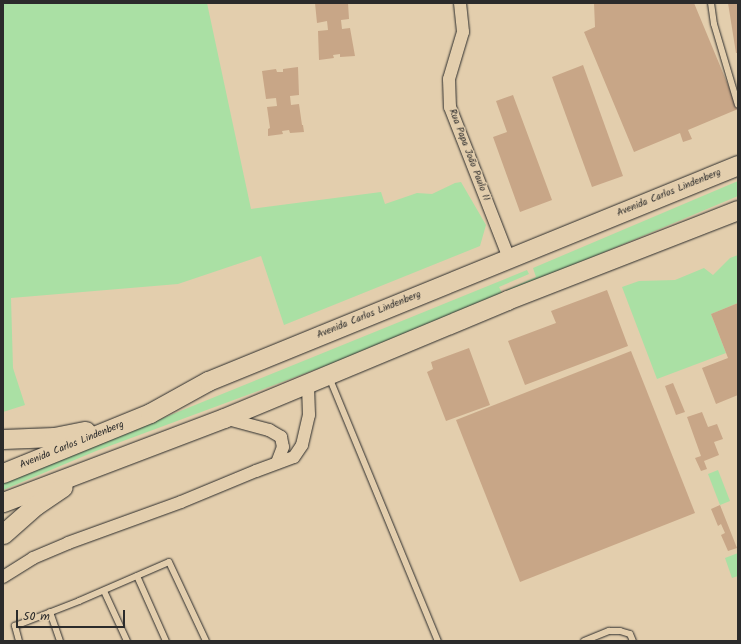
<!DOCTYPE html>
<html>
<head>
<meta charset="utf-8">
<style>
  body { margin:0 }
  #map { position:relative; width:741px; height:644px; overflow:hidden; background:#e3cead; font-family:Kalam,sans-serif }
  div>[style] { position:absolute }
  .green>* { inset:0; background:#aae0a4 }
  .building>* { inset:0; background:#c8a687 }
  .roads { filter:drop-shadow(0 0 1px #2b2b2b) drop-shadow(0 0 1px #2b2b2b) }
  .service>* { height:6px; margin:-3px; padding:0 3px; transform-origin:3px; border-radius:3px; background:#e3cead }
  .minor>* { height:12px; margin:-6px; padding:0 6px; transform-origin:6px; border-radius:6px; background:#e3cead }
  .primary>* { height:19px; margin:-9.5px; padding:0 9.5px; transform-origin:9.5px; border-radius:9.5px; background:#e3cead }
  span { translate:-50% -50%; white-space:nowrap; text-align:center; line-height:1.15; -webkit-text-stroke:3px #e3cead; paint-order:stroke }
  .street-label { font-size:10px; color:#2b2b2b }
  .frame { position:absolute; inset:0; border:4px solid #2b2b2b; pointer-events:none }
  .scale { position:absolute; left:16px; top:610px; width:109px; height:18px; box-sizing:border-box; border:2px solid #2b2b2b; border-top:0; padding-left:5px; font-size:12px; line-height:14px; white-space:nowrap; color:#2b2b2b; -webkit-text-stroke:3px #e3cead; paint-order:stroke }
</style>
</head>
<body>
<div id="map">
  <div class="green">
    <div style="clip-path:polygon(3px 3px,207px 3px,251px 209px,381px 192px,385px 204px,417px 193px,432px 194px,455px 183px,461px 182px,486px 225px,480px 246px,284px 325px,261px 256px,178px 284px,11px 298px,13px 368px,25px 405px,3px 412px)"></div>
    <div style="clip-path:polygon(738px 181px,738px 196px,507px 293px,506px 290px,536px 277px,533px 268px)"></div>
    <div style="clip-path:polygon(738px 255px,738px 303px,711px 314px,726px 353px,657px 379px,622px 287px,639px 281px,675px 280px,704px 268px,713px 275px,730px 258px)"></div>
    <div style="clip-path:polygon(527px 270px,529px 274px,499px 287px,503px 295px,344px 359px,96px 451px,3px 490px,3px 483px)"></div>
    <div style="clip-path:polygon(718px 470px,730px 501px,720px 505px,708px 474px)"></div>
    <div style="clip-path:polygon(738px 553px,738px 576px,732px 578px,725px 558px)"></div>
  </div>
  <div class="building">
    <div style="clip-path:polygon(315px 3px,348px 3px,349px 19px,341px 20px,342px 29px,350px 28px,355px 56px,340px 57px,340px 54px,333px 55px,334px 58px,319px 60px,318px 31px,328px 30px,327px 21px,317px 23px)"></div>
    <div style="clip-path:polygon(594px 3px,694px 3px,738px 109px,688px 130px,692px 139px,683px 142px,680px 133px,634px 152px,584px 32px,595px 27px)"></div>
    <div style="clip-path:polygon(728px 3px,737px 3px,738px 53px,736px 53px)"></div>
    <div style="clip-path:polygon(583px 65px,623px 176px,592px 187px,552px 77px)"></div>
    <div style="clip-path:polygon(298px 67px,299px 95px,290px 96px,291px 105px,299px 104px,302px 125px,303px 125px,304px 132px,290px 133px,289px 130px,282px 131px,283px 134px,268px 136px,268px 129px,270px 128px,267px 107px,277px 106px,276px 98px,266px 99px,262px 71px,276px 69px,277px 72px,283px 72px,283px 69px)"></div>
    <div style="clip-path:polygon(513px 95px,552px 200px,520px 212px,493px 137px,507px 132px,496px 101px)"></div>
    <div style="clip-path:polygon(607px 290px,628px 346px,525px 385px,508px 341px,556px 323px,551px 311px)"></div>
    <div style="clip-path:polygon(738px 303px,738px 395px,716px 404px,702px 368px,728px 358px,711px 314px)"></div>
    <div style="clip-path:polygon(469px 348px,490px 405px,446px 421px,427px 372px,433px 369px,431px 362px)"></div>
    <div style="clip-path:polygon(631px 351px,695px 513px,520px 582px,456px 420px)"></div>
    <div style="clip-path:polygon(673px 383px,685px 412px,676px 415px,665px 386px)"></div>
    <div style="clip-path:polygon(702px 412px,708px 427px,717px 424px,723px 439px,714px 442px,719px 455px,704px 461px,707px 469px,701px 471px,695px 458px,701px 456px,687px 417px)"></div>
    <div style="clip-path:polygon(720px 505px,737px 548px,728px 551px,721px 535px,725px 533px,721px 524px,718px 526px,711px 509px)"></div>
  </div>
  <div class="roads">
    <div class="service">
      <div style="left:711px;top:3px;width:21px;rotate:82deg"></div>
      <div style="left:714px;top:24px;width:84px;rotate:73.5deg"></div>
      <div style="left:329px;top:377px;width:286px;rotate:67.6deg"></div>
      <div style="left:137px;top:576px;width:71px;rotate:66deg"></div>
      <div style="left:104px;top:591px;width:55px;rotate:65.3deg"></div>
      <div style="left:50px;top:612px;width:31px;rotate:71deg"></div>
      <div style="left:19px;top:641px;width:16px;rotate:-105deg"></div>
      <div style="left:15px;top:626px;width:69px;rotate:-21.3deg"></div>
      <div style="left:79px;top:601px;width:98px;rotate:-23.4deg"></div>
      <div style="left:169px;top:562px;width:87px;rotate:64.9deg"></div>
      <div style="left:584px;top:641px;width:27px;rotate:-22deg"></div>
      <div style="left:609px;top:631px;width:11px"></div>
      <div style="left:620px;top:631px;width:10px;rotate:17deg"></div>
      <div style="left:630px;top:634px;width:8px;rotate:67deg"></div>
    </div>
    <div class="minor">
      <div style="left:460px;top:3px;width:29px;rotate:84deg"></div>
      <div style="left:463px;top:32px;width:49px;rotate:106.6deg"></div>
      <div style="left:449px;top:79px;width:28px;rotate:88deg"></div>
      <div style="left:450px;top:107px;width:162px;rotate:68.7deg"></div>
      <div style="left:224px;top:418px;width:47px;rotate:14.9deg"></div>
      <div style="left:269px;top:430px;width:14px;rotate:30deg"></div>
      <div style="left:281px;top:437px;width:10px;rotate:79deg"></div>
      <div style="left:283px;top:447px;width:17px;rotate:111deg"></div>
      <div style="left:3px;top:577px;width:36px;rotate:-32deg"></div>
      <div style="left:33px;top:558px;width:38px;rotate:-23deg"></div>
      <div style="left:68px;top:543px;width:120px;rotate:-19.9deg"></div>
      <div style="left:181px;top:502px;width:81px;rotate:-22.5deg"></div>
      <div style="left:256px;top:471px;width:40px;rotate:-20.2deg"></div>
      <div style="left:294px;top:457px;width:14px;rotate:-56deg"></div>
      <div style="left:302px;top:445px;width:31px;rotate:-77deg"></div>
      <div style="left:309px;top:415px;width:31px;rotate:-92deg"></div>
    </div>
    <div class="primary">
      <div style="left:3px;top:439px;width:51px;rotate:-2.2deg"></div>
      <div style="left:54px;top:437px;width:32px;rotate:-11deg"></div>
      <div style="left:3px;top:473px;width:159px;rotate:-22.2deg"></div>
      <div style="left:150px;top:413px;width:66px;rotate:-28.9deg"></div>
      <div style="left:208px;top:381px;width:572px;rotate:-22.17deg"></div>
      <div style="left:3px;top:502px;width:236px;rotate:-20.8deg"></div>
      <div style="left:224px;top:418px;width:307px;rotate:-22.6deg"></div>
      <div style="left:507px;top:300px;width:248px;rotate:-21.3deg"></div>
      <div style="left:3px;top:534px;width:44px;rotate:-41.3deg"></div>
      <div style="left:36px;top:505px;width:32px;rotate:-34deg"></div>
    </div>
  </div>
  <div class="street-label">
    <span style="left:469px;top:155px;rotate:69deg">Rua Papa João Paulo II</span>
    <span style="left:669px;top:193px;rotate:-22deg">Avenida Carlos Lindenberg</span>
    <span style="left:369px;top:315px;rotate:-22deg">Avenida Carlos Lindenberg</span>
    <span style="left:72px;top:445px;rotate:-22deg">Avenida Carlos Lindenberg</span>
  </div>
  <div class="frame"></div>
  <div class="scale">50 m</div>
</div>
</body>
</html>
